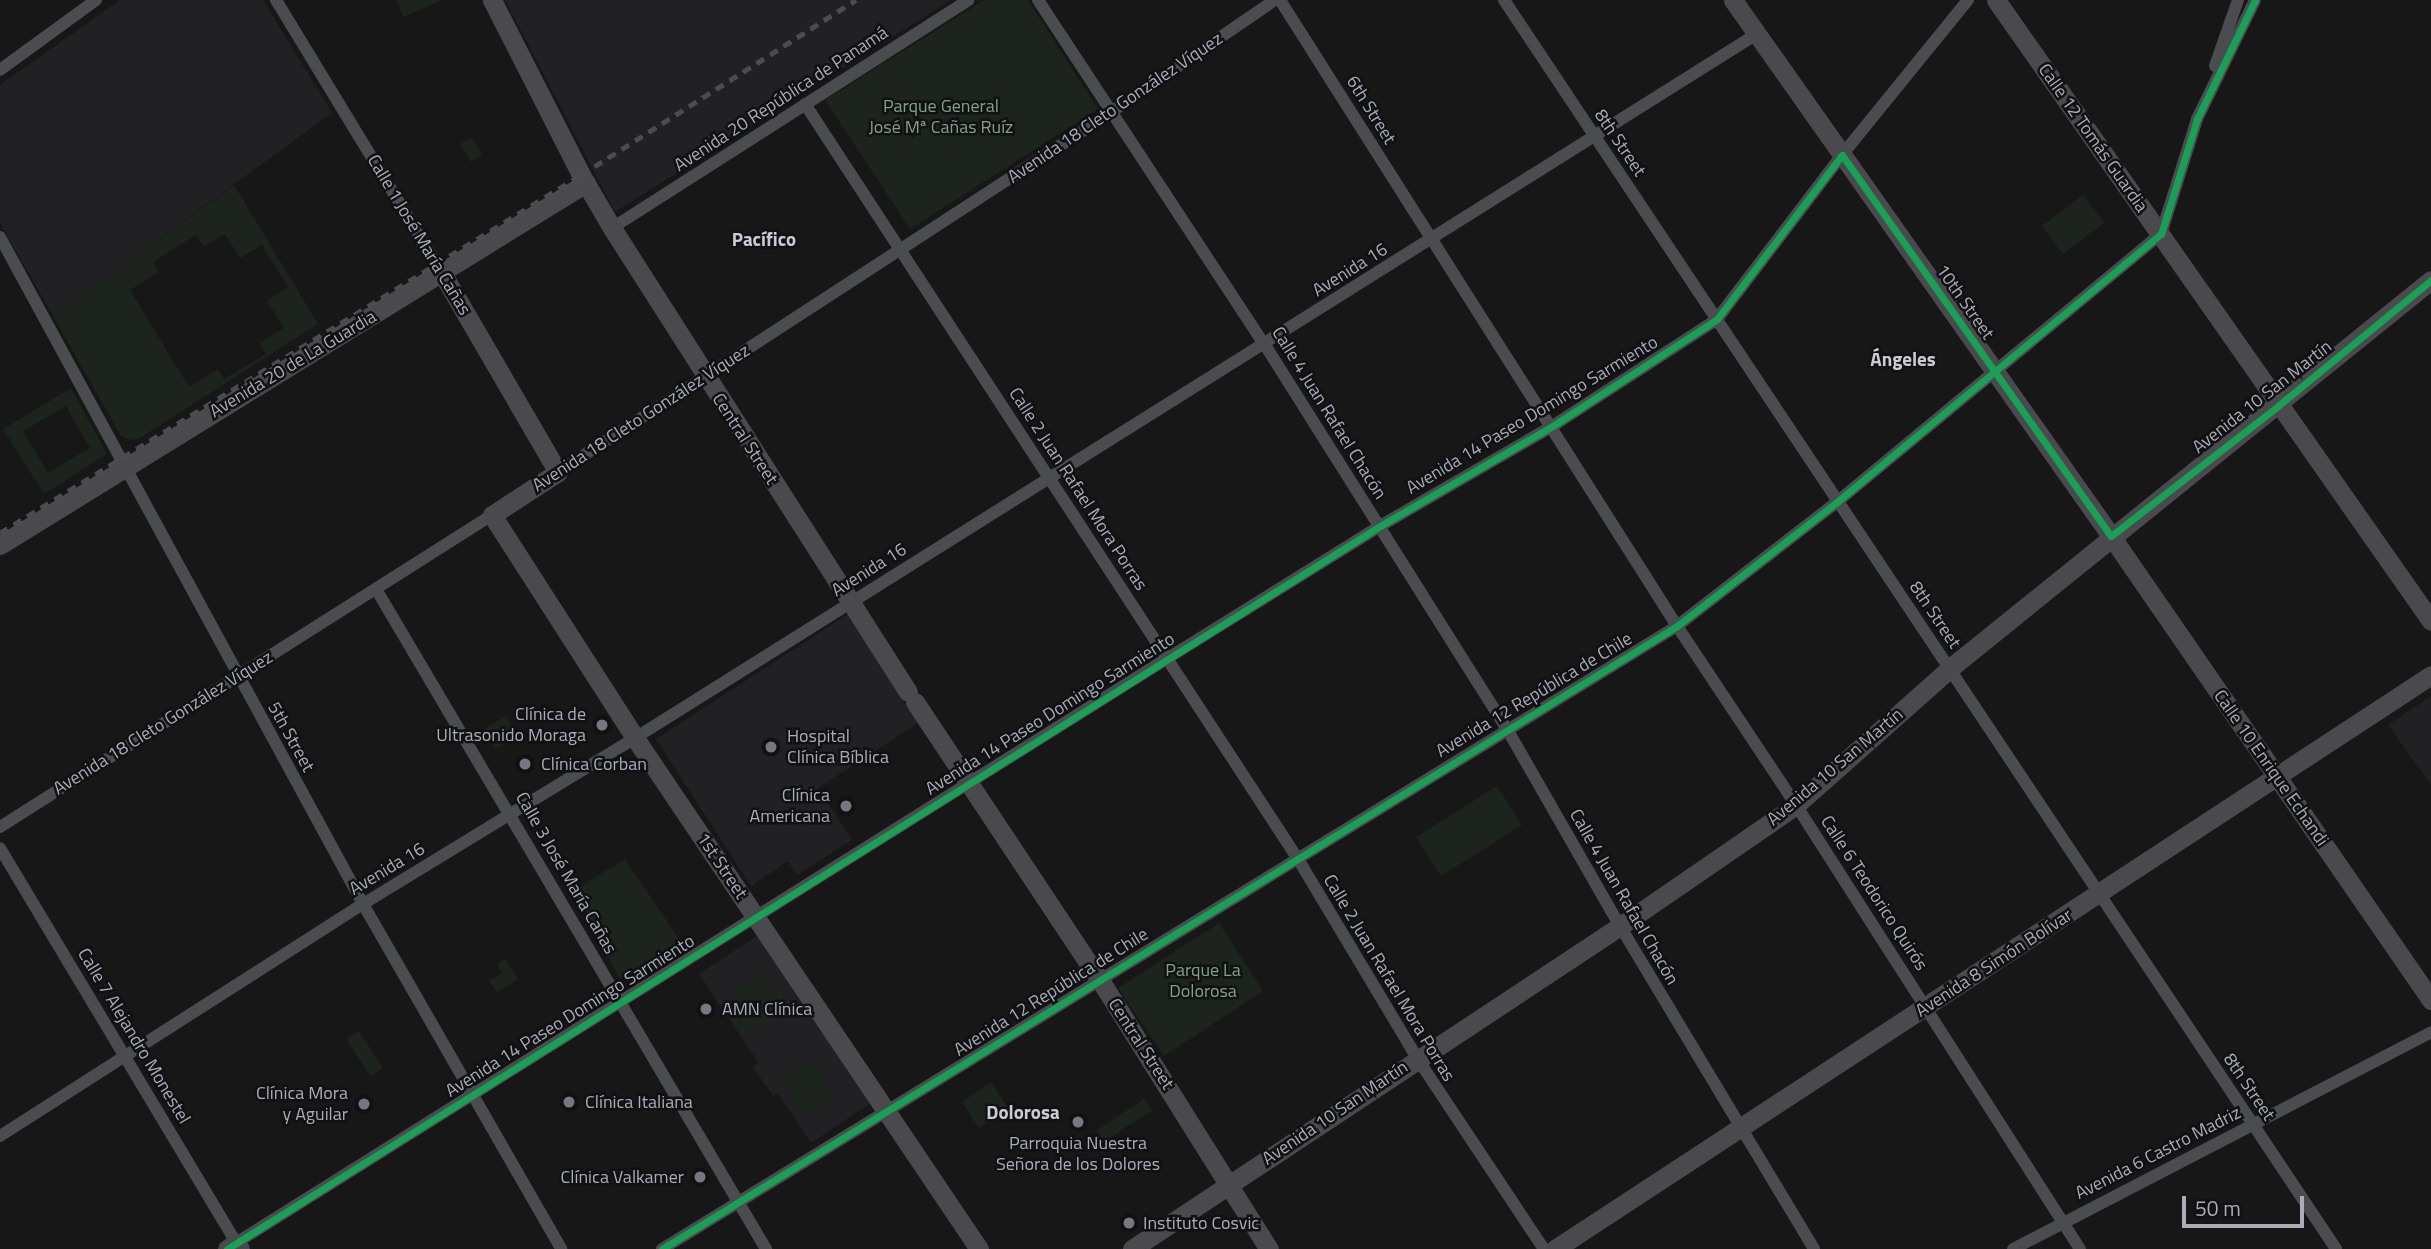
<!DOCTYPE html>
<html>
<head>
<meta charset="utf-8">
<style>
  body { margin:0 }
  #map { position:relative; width:2431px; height:1249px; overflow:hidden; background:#171717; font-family:"Titillium Web",sans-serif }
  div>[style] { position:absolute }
  .built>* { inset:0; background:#212123 }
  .green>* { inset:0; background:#1d241e }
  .street>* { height:12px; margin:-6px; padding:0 6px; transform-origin:6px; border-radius:6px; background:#4b4c50 }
  .secondary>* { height:19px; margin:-9.5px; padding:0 9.5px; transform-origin:9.5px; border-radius:9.5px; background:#4a4a4e }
  .rail>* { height:5px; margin-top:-2.5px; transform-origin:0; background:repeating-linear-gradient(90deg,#4b4c4f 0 9px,transparent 0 16px) }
  .cycleway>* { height:7px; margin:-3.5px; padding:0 3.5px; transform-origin:3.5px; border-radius:3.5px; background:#1a9f57 }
  .dots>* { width:19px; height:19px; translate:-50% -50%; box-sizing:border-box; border:4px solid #111113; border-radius:50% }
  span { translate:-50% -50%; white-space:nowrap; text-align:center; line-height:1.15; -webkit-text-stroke:5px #111113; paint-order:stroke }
  .street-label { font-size:18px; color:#a8adb8 }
  .park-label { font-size:18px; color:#7fa381 }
  .poi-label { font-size:18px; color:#a8adb8 }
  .right { translate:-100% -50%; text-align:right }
  .left { translate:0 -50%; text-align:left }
  .neighbourhood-label { font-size:19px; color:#c9ccd4; font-weight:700 }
  .scale { position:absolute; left:2182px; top:1196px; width:122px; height:32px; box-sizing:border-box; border:4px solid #a8adb8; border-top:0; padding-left:9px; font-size:21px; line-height:24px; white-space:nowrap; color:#a8adb8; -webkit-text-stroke:5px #111113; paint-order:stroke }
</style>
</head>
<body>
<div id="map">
  <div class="built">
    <div style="clip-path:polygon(120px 0,263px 0,332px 113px,53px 316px,0 223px,0 85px)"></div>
    <div style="clip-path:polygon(505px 0,951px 0,615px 212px)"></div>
    <div style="clip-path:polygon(848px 614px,918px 723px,818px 788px,852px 840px,797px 875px,788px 861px,751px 886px,656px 739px)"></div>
    <div style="clip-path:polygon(2431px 696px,2431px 785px,2388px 725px)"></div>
    <div style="clip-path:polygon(760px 934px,872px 1102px,811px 1143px,778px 1093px,773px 1096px,753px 1067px,758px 1062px,699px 974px)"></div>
  </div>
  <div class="green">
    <div style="clip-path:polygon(397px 0,442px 0,403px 17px)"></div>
    <div style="clip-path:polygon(984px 0,1028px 0,1098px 109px,910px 229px,825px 100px)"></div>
    <div style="clip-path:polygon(471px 137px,482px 155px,471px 162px,460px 144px)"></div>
    <div style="clip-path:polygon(evenodd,234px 185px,318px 324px,140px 438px,130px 440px,121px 436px,53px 316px,234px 185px,225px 234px,240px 258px,262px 245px,288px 287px,267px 301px,284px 328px,260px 343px,266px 354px,224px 379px,218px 369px,189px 387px,130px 290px,159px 272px,153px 262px,196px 235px,204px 247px,225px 234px)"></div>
    <div style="clip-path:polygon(2083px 195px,2104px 223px,2063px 254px,2042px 226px)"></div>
    <div style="clip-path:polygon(evenodd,71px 388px,107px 454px,44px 494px,3px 429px,71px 388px,66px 406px,90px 448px,48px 473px,23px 431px,66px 406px)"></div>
    <div style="clip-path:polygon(506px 716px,518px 735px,496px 749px,484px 729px)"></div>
    <div style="clip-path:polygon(1497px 786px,1522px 825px,1441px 876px,1416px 837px)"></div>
    <div style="clip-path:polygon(625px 859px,686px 949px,632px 983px,619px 977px,573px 892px)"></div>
    <div style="clip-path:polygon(1219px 923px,1263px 991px,1164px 1056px,1118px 988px)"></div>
    <div style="clip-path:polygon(505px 959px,518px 979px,497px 993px,489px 981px,502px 973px,497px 964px)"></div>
    <div style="clip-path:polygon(760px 974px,785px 1011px,745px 1038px,736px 1024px,753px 1012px,738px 990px)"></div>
    <div style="clip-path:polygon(359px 1031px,383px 1068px,371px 1077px,346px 1039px)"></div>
    <div style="clip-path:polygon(809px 1060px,832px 1094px,803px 1114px,780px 1081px)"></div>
    <div style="clip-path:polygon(991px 1082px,1008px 1108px,979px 1128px,962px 1102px)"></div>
    <div style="clip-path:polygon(1144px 1099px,1152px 1110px,1105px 1141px,1097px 1130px)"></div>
  </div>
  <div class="street">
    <div style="left:276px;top:0;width:320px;rotate:58.7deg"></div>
    <div style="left:1038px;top:0;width:413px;rotate:56.7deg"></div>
    <div style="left:1265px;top:345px;width:454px;rotate:57.8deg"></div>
    <div style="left:1507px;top:729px;width:227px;rotate:60.2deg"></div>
    <div style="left:1620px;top:926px;width:377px;rotate:59deg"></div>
    <div style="left:1280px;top:0;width:741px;rotate:57.62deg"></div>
    <div style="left:1677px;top:626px;width:215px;rotate:56.4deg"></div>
    <div style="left:1796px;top:805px;width:527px;rotate:57.4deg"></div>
    <div style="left:1504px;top:0;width:1501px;rotate:56.33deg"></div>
    <div style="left:2215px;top:66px;width:70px;rotate:-70.8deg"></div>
    <div style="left:0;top:70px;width:119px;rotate:-36.1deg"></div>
    <div style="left:805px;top:104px;width:902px;rotate:56.86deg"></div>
    <div style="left:1298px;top:859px;width:232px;rotate:59.1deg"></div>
    <div style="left:1417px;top:1058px;width:229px;rotate:56.4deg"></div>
    <div style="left:612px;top:228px;width:423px;rotate:-32.6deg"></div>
    <div style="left:0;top:237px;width:759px;rotate:61.44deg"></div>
    <div style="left:363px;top:904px;width:398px;rotate:60.1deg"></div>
    <div style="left:558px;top:472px;width:648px;rotate:-33.03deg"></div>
    <div style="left:1101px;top:119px;width:211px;rotate:-34.4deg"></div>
    <div style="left:376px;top:589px;width:767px;rotate:59.42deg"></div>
    <div style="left:0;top:827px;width:583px;rotate:-32.38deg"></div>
    <div style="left:0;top:848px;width:460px;rotate:59.1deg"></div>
    <div style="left:236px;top:1243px;width:1100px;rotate:-32.12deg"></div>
    <div style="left:1168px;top:658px;width:250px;rotate:-31.9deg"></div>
    <div style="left:1380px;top:526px;width:198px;rotate:-30.1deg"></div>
    <div style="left:1551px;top:427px;width:198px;rotate:-33deg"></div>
    <div style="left:1717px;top:319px;width:206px;rotate:-52.7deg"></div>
    <div style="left:1842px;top:155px;width:200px;rotate:-50.9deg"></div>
    <div style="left:0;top:1136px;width:431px;rotate:-32.6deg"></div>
    <div style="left:363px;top:904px;width:319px;rotate:-31.4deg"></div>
    <div style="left:635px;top:738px;width:1325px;rotate:-32.11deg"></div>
    <div style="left:662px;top:1249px;width:1191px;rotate:-31.54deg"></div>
    <div style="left:1677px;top:626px;width:204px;rotate:-37.8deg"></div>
    <div style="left:1838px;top:501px;width:419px;rotate:-39.6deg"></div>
    <div style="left:2161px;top:234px;width:121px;rotate:-72.6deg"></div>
    <div style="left:2197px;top:119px;width:132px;rotate:-64deg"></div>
    <div style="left:2013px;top:1249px;width:471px;rotate:-27.4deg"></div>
  </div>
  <div class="secondary">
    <div style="left:492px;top:0;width:196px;rotate:63deg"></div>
    <div style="left:581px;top:175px;width:61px;rotate:59.7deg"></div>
    <div style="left:612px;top:228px;width:550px;rotate:57.46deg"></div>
    <div style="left:1733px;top:0;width:656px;rotate:54.81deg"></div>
    <div style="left:2111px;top:536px;width:564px;rotate:55.41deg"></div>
    <div style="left:1996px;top:0;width:758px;rotate:54.99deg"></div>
    <div style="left:442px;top:273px;width:230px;rotate:59.8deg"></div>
    <div style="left:558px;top:472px;width:79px;rotate:146.9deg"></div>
    <div style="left:492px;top:515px;width:265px;rotate:57.3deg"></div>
    <div style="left:635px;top:738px;width:616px;rotate:56.05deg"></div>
    <div style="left:0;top:545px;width:689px;rotate:-31.71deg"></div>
    <div style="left:915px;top:702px;width:334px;rotate:56.4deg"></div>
    <div style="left:1100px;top:980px;width:318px;rotate:57.9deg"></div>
    <div style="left:227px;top:1249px;width:11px;rotate:-34deg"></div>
    <div style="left:236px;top:1243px;width:7px;rotate:56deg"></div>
    <div style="left:1132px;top:1249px;width:585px;rotate:-33.5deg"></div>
    <div style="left:1620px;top:926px;width:214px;rotate:-34.5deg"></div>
    <div style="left:1796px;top:805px;width:205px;rotate:-41.6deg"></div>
    <div style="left:1949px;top:669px;width:619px;rotate:-38.91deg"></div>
    <div style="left:1555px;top:1249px;width:1047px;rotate:-33.23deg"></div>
  </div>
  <div class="rail">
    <div style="left:0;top:533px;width:682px;rotate:-31.64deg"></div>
    <div style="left:581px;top:175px;width:326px;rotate:-32.5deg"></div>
  </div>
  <div class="cycleway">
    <div style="left:227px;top:1249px;width:1361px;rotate:-32.09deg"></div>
    <div style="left:1380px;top:526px;width:198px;rotate:-30.1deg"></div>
    <div style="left:1551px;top:427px;width:198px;rotate:-33deg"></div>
    <div style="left:1717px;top:319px;width:206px;rotate:-52.7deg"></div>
    <div style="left:1842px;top:155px;width:466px;rotate:54.8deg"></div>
    <div style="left:2111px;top:536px;width:213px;rotate:-37.9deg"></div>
    <div style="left:2279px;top:405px;width:197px;rotate:-39.4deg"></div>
    <div style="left:662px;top:1249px;width:1191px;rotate:-31.54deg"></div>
    <div style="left:1677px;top:626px;width:204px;rotate:-37.8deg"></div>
    <div style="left:1838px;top:501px;width:419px;rotate:-39.6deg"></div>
    <div style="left:2161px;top:234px;width:121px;rotate:-72.6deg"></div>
    <div style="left:2197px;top:119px;width:132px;rotate:-64deg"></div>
  </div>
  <div class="dots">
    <div style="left:602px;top:725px;background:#757880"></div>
    <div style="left:771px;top:747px;background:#757880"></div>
    <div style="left:525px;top:764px;background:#757880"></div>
    <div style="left:846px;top:806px;background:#757880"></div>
    <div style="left:706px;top:1009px;background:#757880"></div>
    <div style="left:569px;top:1102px;background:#757880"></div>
    <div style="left:364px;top:1104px;background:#757880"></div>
    <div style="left:1078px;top:1122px;background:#757880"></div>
    <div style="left:700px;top:1177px;background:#757880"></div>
    <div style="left:1129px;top:1223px;background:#757880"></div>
  </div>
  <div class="street-label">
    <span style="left:781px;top:99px;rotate:-33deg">Avenida 20 República de Panamá</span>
    <span style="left:1115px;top:108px;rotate:-34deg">Avenida 18 Cleto González Víquez</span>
    <span style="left:1371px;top:110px;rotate:58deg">6th Street</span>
    <span style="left:2093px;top:138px;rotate:55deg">Calle 12 Tomás Guardia</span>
    <span style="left:1620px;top:143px;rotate:56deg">8th Street</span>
    <span style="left:419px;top:235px;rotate:59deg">Calle 1 José María Cañas</span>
    <span style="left:1350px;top:270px;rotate:-32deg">Avenida 16</span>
    <span style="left:1965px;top:302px;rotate:55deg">10th Street</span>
    <span style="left:293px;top:364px;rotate:-31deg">Avenida 20 de La Guardia</span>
    <span style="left:2262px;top:397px;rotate:-38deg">Avenida 10 San Martín</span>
    <span style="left:1329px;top:413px;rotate:58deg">Calle 4 Juan Rafael Chacón</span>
    <span style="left:1532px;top:415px;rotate:-31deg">Avenida 14 Paseo Domingo Sarmiento</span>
    <span style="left:641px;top:418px;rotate:-33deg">Avenida 18 Cleto González Víquez</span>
    <span style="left:745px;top:439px;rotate:57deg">Central Street</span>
    <span style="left:1078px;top:489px;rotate:57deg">Calle 2 Juan Rafael Mora Porras</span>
    <span style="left:869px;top:570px;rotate:-32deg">Avenida 16</span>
    <span style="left:1935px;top:615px;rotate:56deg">8th Street</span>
    <span style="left:1534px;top:695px;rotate:-31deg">Avenida 12 República de Chile</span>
    <span style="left:1050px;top:714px;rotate:-32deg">Avenida 14 Paseo Domingo Sarmiento</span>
    <span style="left:163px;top:723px;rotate:-32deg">Avenida 18 Cleto González Víquez</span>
    <span style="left:291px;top:737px;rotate:61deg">5th Street</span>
    <span style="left:1835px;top:767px;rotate:-40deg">Avenida 10 San Martín</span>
    <span style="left:2271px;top:768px;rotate:55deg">Calle 10 Enrique Echandi</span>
    <span style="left:722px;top:866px;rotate:56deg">1st Street</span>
    <span style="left:387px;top:869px;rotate:-31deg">Avenida 16</span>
    <span style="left:566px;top:873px;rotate:60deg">Calle 3 José María Cañas</span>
    <span style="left:1874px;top:893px;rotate:57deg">Calle 6 Teodorico Quirós</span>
    <span style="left:1624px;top:897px;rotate:60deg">Calle 4 Juan Rafael Chacón</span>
    <span style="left:1994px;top:963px;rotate:-33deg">Avenida 8 Simón Bolívar</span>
    <span style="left:1389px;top:978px;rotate:59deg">Calle 2 Juan Rafael Mora Porras</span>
    <span style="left:1051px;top:992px;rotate:-32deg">Avenida 12 República de Chile</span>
    <span style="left:570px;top:1016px;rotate:-32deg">Avenida 14 Paseo Domingo Sarmiento</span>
    <span style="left:134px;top:1036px;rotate:59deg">Calle 7 Alejandro Monestel</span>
    <span style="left:1141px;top:1044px;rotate:57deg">Central Street</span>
    <span style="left:2249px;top:1087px;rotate:56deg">8th Street</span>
    <span style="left:1335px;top:1113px;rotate:-34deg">Avenida 10 San Martín</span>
    <span style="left:2158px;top:1153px;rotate:-27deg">Avenida 6 Castro Madriz</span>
  </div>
  <div class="park-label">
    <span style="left:941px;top:117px">Parque General<br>José Mª Cañas Ruíz</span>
    <span style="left:1203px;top:981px">Parque La<br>Dolorosa</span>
  </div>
  <div class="poi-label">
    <span class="right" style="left:586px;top:725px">Clínica de<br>Ultrasonido Moraga</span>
    <span class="left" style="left:787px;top:747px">Hospital<br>Clínica Bíblica</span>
    <span class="left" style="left:541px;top:764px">Clínica Corban</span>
    <span class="right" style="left:830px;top:806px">Clínica<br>Americana</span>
    <span class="left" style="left:722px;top:1009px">AMN Clínica</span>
    <span class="right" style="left:348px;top:1104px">Clínica Mora<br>y Aguilar</span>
    <span class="left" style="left:585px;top:1102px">Clínica Italiana</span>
    <span style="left:1078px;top:1154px">Parroquia Nuestra<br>Señora de los Dolores</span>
    <span class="right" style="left:684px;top:1177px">Clínica Valkamer</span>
    <span class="left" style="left:1143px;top:1223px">Instituto Cosvic</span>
  </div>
  <div class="neighbourhood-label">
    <span style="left:764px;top:239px">Pacífico</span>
    <span style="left:1903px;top:359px">Ángeles</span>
    <span style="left:1023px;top:1112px">Dolorosa</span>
  </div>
  <div class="scale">50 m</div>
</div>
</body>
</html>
